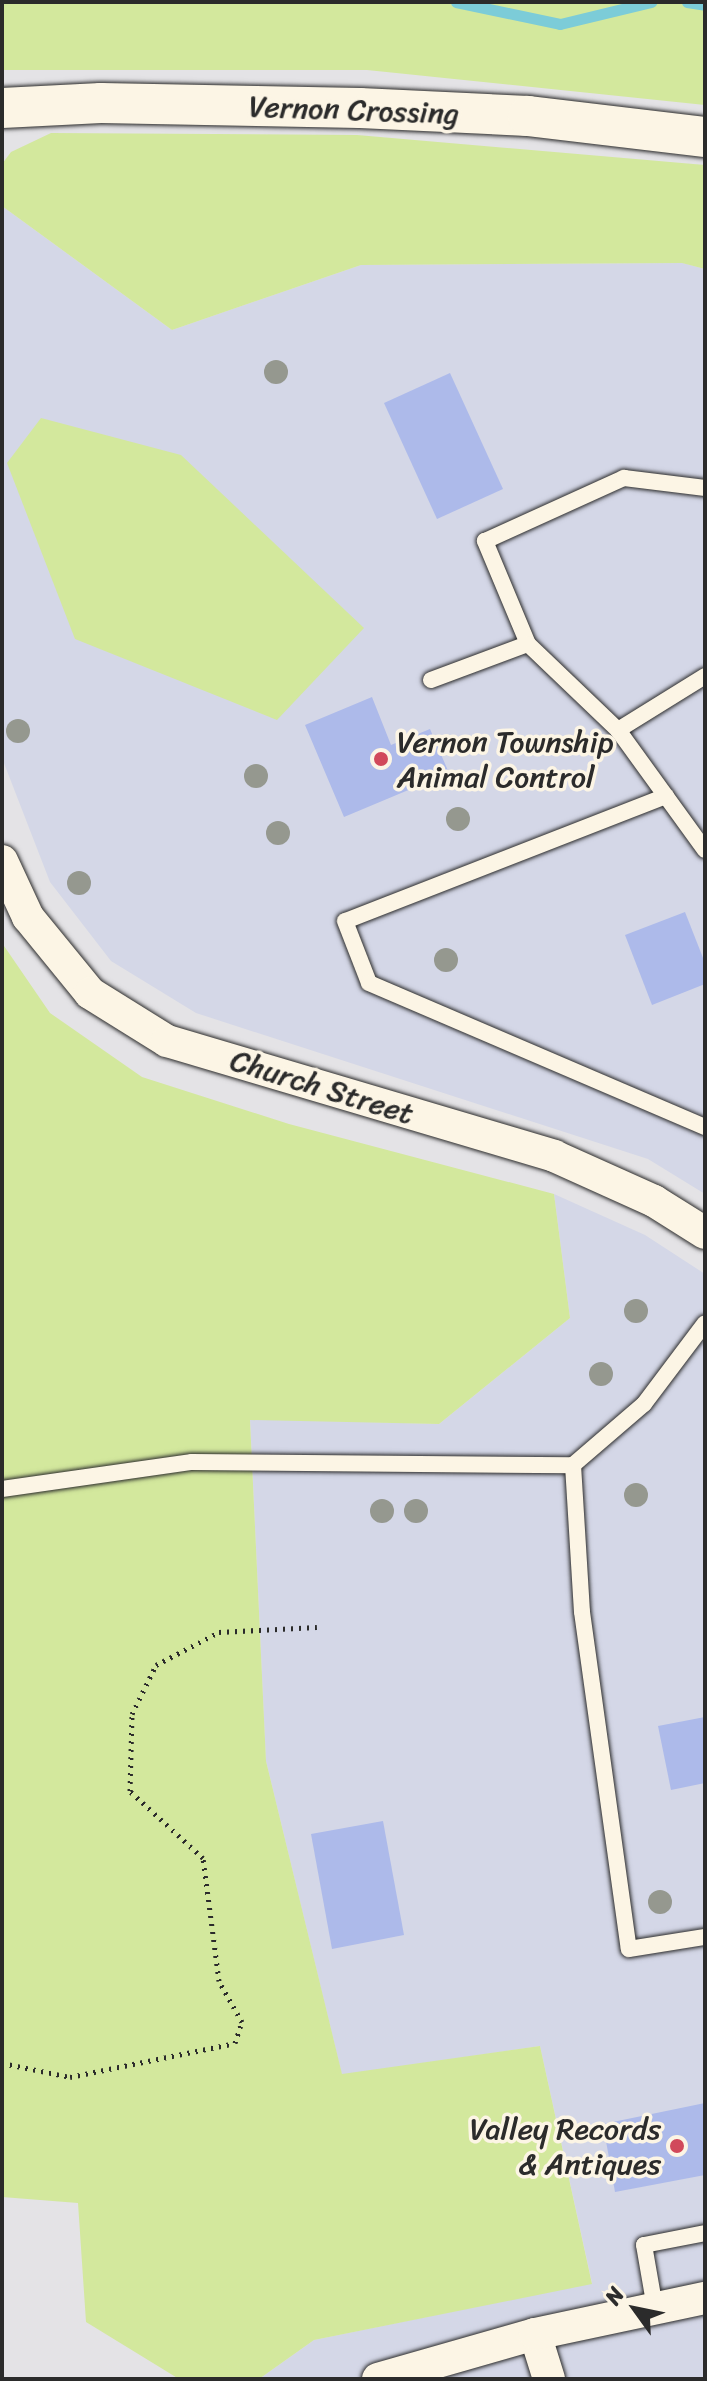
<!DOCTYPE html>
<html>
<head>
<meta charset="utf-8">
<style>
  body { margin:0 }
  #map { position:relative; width:707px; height:2381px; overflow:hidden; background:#e4e3e6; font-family:Sriracha,sans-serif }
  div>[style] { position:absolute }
  .built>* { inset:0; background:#d4d7e7 }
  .green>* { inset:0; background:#d3e89d }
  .stream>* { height:11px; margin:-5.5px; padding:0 5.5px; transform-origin:5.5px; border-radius:5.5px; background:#7cccd8 }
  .building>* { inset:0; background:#adbaea }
  .path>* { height:5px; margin-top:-2.5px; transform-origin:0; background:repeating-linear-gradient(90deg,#2b2b2b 0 2px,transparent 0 8px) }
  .roads { filter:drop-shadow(0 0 2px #2b2b2b) drop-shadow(0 0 2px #2b2b2b) }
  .service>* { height:16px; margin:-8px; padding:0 8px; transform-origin:8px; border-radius:8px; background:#fcf5e5 }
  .minor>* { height:32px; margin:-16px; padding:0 16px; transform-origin:16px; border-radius:16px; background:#fcf5e5 }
  .tertiary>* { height:40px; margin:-20px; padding:0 20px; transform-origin:20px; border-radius:20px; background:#fcf5e5 }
  .trees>* { width:24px; height:24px; margin:-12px; border-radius:50%; background:#95988f }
  .dots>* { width:22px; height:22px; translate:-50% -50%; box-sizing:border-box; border:4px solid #fcf5e5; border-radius:50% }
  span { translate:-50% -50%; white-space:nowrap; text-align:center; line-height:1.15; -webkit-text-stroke:7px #fcf5e5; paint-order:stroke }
  .street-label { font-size:30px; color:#2b2b2b }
  .poi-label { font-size:30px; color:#2b2b2b }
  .left { translate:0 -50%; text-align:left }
  .right { translate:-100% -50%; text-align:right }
  .frame { position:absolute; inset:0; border:4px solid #2b2b2b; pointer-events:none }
  .north { position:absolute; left:595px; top:2269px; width:80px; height:80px; -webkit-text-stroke:6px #fcf5e5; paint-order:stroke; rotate:303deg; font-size:22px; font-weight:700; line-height:32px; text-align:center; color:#2b2b2b }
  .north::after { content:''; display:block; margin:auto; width:28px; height:36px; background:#2b2b2b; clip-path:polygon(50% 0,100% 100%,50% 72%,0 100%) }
</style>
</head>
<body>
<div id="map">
  <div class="built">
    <div style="clip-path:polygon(2px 206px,172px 330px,361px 265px,683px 263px,705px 269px,705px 1194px,648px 1159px,196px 1013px,111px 961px,50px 882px,2px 758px)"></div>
    <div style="clip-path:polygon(554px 1194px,645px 1235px,705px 1274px,705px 2379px,259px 2379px,314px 2340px,592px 2283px,540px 2046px,342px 2075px,266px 1761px,250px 1419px,439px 1424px,570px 1318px)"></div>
  </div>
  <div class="green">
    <div style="clip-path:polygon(2px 2px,705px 2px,705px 105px,367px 70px,2px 70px)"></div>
    <div style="clip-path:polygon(51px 133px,357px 135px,705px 165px,705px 269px,682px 263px,361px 265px,172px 330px,2px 206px,2px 164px,11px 152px)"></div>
    <div style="clip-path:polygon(41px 418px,181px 455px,364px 628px,277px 720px,75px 639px,7px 463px)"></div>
    <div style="clip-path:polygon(2px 943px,50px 1013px,142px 1077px,289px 1124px,554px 1194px,570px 1318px,439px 1424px,250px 1420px,266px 1761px,342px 2074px,540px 2046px,592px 2284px,314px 2340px,259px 2379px,179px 2379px,86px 2322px,78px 2203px,2px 2197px)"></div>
  </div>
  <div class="stream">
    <div style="left:456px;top:2px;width:106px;rotate:11.9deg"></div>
    <div style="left:560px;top:24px;width:94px;rotate:-13.6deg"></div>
    <div style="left:687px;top:2px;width:18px;rotate:9deg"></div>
  </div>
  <div class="building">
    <div style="clip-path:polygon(450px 373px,503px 489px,437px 519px,384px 403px)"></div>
    <div style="clip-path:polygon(372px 697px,391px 745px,430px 729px,449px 773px,344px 817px,305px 725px)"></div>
    <div style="clip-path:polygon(685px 912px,705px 963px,705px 984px,652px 1005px,625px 935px)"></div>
    <div style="clip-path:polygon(705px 1717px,705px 1783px,671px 1790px,658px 1726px)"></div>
    <div style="clip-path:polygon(383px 1821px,404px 1935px,332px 1949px,311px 1834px)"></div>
    <div style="clip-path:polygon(705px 2103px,705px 2175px,615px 2192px,603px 2124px)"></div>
  </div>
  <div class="path">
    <div style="left:2px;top:2063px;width:69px;rotate:11.6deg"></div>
    <div style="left:70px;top:2077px;width:168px;rotate:-11.6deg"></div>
    <div style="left:235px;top:2043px;width:22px;rotate:-72deg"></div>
    <div style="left:242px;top:2022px;width:47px;rotate:-119.3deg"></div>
    <div style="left:219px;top:1981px;width:124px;rotate:-97.4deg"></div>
    <div style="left:203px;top:1858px;width:99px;rotate:-137.5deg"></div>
    <div style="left:130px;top:1791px;width:77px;rotate:-88.5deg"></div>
    <div style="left:132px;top:1714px;width:55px;rotate:-63.9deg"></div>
    <div style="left:156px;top:1665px;width:71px;rotate:-27.6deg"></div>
    <div style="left:219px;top:1632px;width:98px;rotate:-2.9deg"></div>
  </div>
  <div class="roads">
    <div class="service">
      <div style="left:528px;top:644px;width:112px;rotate:-112.7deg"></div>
      <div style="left:485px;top:541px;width:153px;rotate:-24.4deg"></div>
      <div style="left:624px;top:478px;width:82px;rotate:7deg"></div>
      <div style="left:431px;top:680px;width:103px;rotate:-20.4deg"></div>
      <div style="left:528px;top:644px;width:124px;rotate:43.7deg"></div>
      <div style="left:618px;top:730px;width:148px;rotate:54.1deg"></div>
      <div style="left:618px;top:730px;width:102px;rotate:-31.8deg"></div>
      <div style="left:666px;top:796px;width:344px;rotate:158.7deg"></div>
      <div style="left:345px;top:921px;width:66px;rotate:68.8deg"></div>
      <div style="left:369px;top:983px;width:366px;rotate:23.2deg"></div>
      <div style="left:573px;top:1465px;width:147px;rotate:86.5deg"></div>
      <div style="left:582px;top:1612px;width:340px;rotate:82.1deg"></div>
      <div style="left:629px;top:1949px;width:77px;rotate:-9deg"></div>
      <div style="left:2px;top:1489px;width:192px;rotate:-8.1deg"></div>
      <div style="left:192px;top:1462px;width:381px;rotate:0.5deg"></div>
      <div style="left:573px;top:1465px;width:94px;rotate:-40.7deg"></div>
      <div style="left:644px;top:1404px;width:101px;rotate:-53deg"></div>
      <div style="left:655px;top:2308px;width:64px;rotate:-99.9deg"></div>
      <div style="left:644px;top:2245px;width:62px;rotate:-11.1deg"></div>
    </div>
    <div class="minor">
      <div style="left:2px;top:861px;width:62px;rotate:65.1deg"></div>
      <div style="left:28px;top:917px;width:98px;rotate:50.8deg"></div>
      <div style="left:90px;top:993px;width:91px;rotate:31.9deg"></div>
      <div style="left:167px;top:1041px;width:404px;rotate:16.5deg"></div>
      <div style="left:554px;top:1156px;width:110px;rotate:24.2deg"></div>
      <div style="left:654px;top:1201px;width:60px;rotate:32.1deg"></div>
      <div style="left:535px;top:2334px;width:47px;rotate:72.7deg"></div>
      <div style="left:378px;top:2379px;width:163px;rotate:-16deg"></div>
      <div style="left:535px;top:2334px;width:174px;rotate:-12deg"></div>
    </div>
    <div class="tertiary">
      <div style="left:2px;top:108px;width:99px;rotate:-2.9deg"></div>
      <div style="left:101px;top:103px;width:259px;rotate:1.1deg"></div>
      <div style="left:360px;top:108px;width:168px;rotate:2.7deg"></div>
      <div style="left:528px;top:116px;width:178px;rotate:6.8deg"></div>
    </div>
  </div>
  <div class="trees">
    <div style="left:276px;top:372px"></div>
    <div style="left:18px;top:731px"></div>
    <div style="left:256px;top:776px"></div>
    <div style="left:458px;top:819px"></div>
    <div style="left:278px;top:833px"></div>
    <div style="left:79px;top:883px"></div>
    <div style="left:446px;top:960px"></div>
    <div style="left:636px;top:1311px"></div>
    <div style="left:601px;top:1374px"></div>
    <div style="left:636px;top:1495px"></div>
    <div style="left:382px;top:1511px"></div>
    <div style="left:416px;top:1511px"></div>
    <div style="left:660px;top:1902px"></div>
  </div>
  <div class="dots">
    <div style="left:381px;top:759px;background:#d1495b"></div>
    <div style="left:677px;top:2146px;background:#d1495b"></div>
  </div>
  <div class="street-label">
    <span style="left:354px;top:110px;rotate:2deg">Vernon Crossing</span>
    <span style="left:322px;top:1087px;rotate:17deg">Church Street</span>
  </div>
  <div class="poi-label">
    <span class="left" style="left:397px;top:759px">Vernon Township<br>Animal Control</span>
    <span class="right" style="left:661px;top:2146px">Valley Records<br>&amp; Antiques</span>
  </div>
  <div class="frame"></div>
  <div class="north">N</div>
</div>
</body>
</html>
